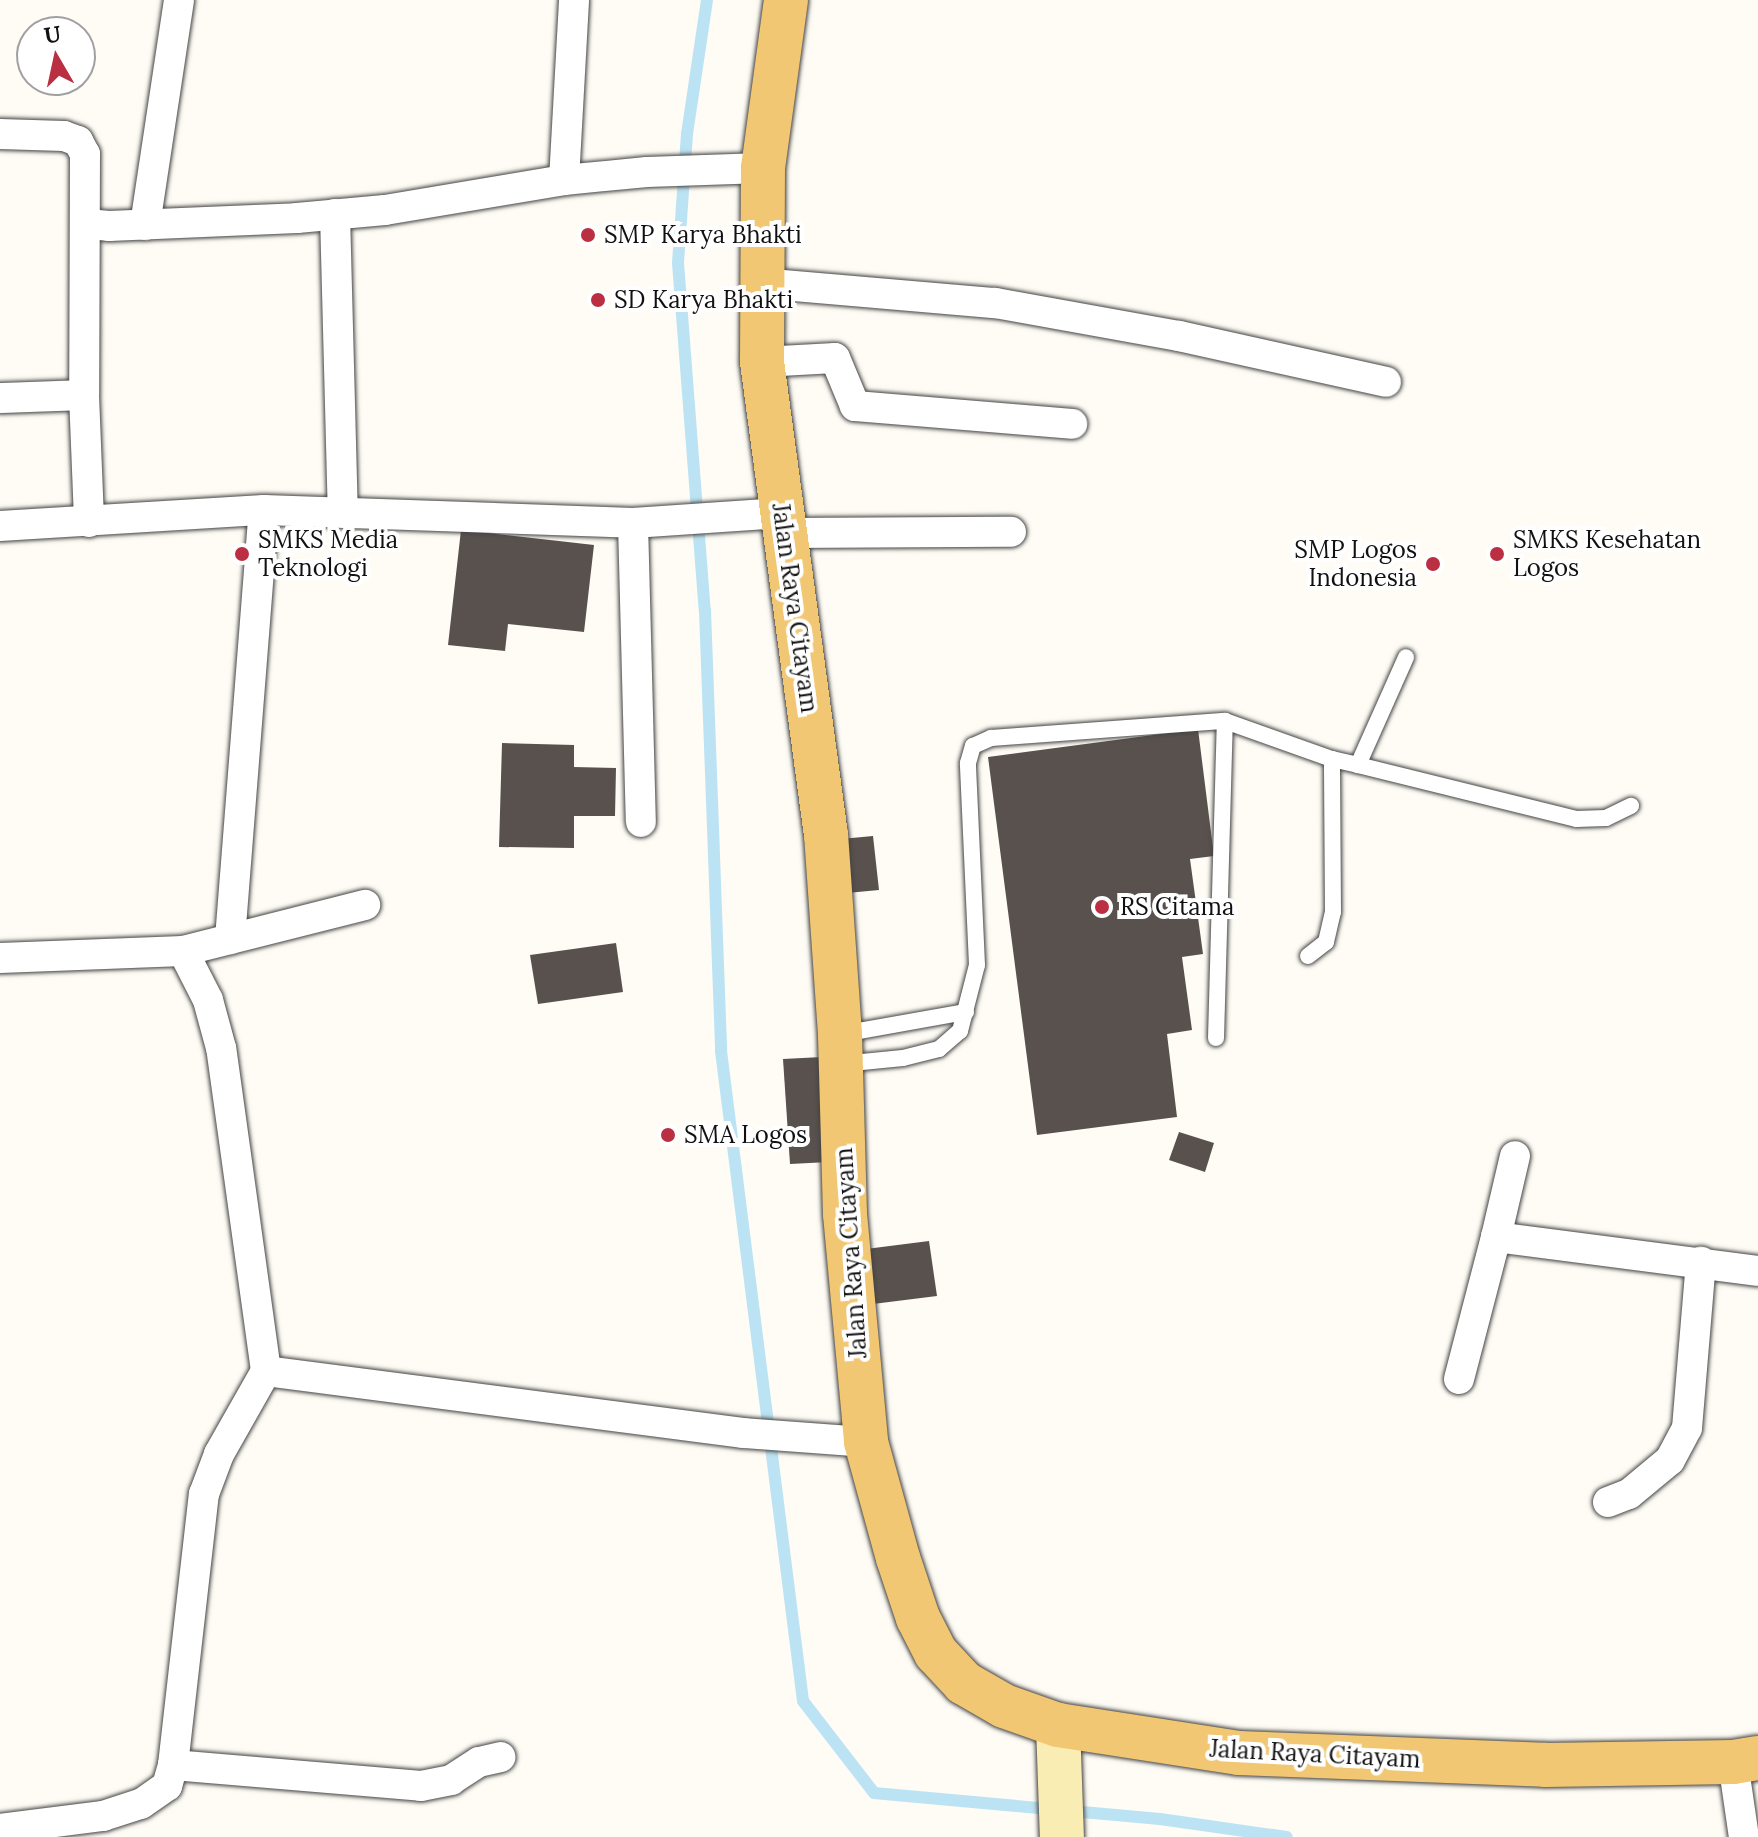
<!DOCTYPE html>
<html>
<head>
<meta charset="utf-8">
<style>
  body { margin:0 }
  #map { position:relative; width:1758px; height:1837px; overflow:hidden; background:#fefcf5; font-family:Lora,serif }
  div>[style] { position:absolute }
  .stream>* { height:12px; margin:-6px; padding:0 6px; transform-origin:6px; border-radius:6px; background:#bce3f3 }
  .building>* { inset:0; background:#59514d }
  .roads { filter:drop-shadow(0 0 2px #444) drop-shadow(0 0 2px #444) }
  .lane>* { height:16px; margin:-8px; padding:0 8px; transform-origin:8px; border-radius:8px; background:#fff }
  .street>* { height:30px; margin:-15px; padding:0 15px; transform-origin:15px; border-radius:15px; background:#fff }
  .secondary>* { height:44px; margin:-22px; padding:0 22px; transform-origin:22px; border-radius:22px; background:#faedb4 }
  .primary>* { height:44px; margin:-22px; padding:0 22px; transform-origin:22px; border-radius:22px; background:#f1c773 }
  .dots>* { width:22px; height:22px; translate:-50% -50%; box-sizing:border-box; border:4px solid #fff; border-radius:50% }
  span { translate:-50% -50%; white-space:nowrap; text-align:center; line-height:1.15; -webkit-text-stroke:8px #fff; paint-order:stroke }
  .poi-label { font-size:24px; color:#111 }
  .left { translate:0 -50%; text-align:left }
  .right { translate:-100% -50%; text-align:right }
  .street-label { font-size:24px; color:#111 }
  .north { position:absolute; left:16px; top:16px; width:80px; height:80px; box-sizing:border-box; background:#fff; border:2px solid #a0a0a0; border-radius:50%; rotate:351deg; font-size:22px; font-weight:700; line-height:32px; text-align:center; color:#111 }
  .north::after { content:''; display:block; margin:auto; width:28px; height:36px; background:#ba2f42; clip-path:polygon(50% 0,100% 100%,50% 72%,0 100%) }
</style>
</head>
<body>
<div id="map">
  <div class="stream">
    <div style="left:707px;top:0;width:135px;rotate:98.5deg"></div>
    <div style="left:687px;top:134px;width:129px;rotate:94deg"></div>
    <div style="left:678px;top:263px;width:348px;rotate:85.6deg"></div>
    <div style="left:705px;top:610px;width:441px;rotate:87.9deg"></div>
    <div style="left:721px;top:1051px;width:655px;rotate:82.81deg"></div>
    <div style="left:803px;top:1701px;width:116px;rotate:52.3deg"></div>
    <div style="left:874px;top:1793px;width:287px;rotate:5.2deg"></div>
    <div style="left:1160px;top:1819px;width:128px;rotate:8.1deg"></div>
  </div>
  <div class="building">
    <div style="clip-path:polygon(461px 530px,594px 545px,584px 632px,508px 624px,505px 651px,448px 645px)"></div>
    <div style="clip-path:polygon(1198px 729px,1214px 856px,1190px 859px,1203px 954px,1182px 957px,1192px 1030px,1167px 1034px,1177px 1117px,1037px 1135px,988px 757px)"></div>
    <div style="clip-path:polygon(502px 743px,574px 745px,574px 767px,616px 768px,615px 816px,574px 816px,574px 848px,499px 847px)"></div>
    <div style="clip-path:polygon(873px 836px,879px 890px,847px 893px,841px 839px)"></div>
    <div style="clip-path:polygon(616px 943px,623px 992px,538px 1004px,530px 955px)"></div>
    <div style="clip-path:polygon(822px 1057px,829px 1162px,790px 1164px,783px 1059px)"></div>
    <div style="clip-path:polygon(1179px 1132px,1214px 1143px,1205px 1172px,1169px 1160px)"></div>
    <div style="clip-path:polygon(929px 1241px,937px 1296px,873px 1304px,866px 1249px)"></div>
  </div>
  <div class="roads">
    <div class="lane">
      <div style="left:1358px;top:765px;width:225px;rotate:13.9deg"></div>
      <div style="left:1576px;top:819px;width:30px;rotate:-2deg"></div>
      <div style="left:1606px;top:818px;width:28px;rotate:-26deg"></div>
      <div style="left:1308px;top:956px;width:23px;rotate:-38deg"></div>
      <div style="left:1326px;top:942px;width:31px;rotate:-77deg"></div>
      <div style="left:1333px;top:912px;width:153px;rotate:-90.4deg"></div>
      <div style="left:842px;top:1034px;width:126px;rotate:-10.1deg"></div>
      <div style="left:1216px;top:1038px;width:317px;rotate:-88.4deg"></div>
      <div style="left:842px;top:1064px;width:61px;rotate:-5.6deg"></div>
      <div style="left:903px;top:1058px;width:37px;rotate:-14deg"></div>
      <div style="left:939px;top:1049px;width:28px;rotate:-41deg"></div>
      <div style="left:960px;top:1031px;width:68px;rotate:-75.6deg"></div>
      <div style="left:977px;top:965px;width:202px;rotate:-92.6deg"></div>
      <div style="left:968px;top:763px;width:18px;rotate:-74deg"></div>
      <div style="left:973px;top:746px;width:20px;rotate:-24deg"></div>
      <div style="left:991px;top:738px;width:235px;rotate:-4.2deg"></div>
      <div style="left:1225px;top:721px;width:114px;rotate:19.6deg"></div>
      <div style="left:1332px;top:759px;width:27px;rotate:13deg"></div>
      <div style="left:1358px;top:765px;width:118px;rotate:-66deg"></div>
    </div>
    <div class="street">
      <div style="left:0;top:134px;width:64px;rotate:1.8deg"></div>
      <div style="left:64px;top:136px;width:15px;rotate:20deg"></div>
      <div style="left:78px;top:141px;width:15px;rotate:62deg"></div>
      <div style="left:85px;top:154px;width:241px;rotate:90.2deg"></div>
      <div style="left:84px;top:395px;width:127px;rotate:87.7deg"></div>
      <div style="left:564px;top:180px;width:180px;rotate:-86.8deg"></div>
      <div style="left:335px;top:214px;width:299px;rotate:88.5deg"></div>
      <div style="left:87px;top:224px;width:22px;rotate:5deg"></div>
      <div style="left:109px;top:226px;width:188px;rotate:-2.4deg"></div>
      <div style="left:297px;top:218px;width:88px;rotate:-5.2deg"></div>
      <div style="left:385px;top:210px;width:181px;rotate:-9.5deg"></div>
      <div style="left:564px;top:180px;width:83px;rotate:-5.5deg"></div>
      <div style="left:647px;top:172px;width:116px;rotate:-2deg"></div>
      <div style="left:145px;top:225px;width:228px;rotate:-81.4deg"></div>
      <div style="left:760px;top:283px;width:236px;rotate:4.9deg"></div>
      <div style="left:995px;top:303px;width:187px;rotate:10.2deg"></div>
      <div style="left:1179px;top:336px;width:212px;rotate:12.5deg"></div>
      <div style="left:762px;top:362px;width:73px;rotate:-3.1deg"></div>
      <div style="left:835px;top:358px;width:52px;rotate:67.4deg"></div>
      <div style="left:855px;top:406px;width:218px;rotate:4.7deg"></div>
      <div style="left:0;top:398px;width:84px;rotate:-2deg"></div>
      <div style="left:633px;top:523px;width:299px;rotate:88.5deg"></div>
      <div style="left:0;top:526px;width:264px;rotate:-3.5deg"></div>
      <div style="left:264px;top:510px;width:369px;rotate:2deg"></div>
      <div style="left:633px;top:523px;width:148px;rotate:-3.9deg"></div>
      <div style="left:786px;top:533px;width:225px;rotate:-0.3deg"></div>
      <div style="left:230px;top:939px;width:430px;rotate:-85.5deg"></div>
      <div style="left:0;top:958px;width:183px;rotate:-2.2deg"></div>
      <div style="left:183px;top:951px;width:188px;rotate:-14.2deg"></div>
      <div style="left:1496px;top:1237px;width:83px;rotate:-76.8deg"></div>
      <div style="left:266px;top:1371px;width:481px;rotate:7.4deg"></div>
      <div style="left:743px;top:1433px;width:123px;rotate:4.2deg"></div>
      <div style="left:1459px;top:1379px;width:147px;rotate:-75.4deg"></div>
      <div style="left:1496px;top:1237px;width:264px;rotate:7.4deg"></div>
      <div style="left:1608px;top:1502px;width:22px;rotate:-21deg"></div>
      <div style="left:1629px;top:1494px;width:53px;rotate:-39.7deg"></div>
      <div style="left:1670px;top:1460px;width:36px;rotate:-62deg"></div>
      <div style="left:1687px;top:1428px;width:167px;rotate:-85.2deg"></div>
      <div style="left:1733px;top:1762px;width:76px;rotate:81.7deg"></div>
      <div style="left:173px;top:1765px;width:249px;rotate:4.8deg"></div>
      <div style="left:421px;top:1786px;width:31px;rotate:-11deg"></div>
      <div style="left:451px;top:1780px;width:33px;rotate:-33deg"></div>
      <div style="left:479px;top:1762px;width:22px;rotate:-13deg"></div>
      <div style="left:0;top:1829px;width:104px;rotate:-7.2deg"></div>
      <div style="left:103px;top:1816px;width:40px;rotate:-18deg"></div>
      <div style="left:141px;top:1804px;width:32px;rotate:-35deg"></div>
      <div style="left:167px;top:1786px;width:22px;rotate:-74deg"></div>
      <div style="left:173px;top:1765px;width:273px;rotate:-83.5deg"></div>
      <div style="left:204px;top:1494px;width:43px;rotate:-69.4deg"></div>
      <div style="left:219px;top:1454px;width:95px;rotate:-60.5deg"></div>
      <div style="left:266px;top:1371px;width:326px;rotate:-97.9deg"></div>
      <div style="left:221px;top:1048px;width:50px;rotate:-105.2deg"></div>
      <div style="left:208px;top:1000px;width:55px;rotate:-117deg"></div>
    </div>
    <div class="secondary">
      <div style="left:1058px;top:1725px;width:112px;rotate:88deg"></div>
    </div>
    <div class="primary">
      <div style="left:786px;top:0;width:170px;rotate:97.8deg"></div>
      <div style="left:763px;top:168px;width:194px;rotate:90.3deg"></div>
      <div style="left:762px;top:362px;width:476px;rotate:82.3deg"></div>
      <div style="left:826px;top:834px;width:201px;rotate:86deg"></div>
      <div style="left:840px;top:1035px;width:179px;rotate:88.4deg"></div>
      <div style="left:845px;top:1214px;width:229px;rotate:84.7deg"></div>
      <div style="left:866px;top:1442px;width:120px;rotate:74.6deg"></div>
      <div style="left:898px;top:1558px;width:63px;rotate:71.6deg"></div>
      <div style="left:918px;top:1618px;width:39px;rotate:63deg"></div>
      <div style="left:936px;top:1653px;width:41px;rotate:47deg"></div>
      <div style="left:964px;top:1683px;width:46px;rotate:29.9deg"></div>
      <div style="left:1004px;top:1706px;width:57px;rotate:19.4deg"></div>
      <div style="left:1058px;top:1725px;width:183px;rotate:8.8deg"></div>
      <div style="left:1239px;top:1753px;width:307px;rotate:2.2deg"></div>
      <div style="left:1546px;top:1765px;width:187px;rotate:-0.9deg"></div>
      <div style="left:1733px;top:1762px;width:25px;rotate:-9deg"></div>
    </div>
  </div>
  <div class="dots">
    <div style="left:588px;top:235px;background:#ba2f42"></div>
    <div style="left:598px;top:300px;background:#ba2f42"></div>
    <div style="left:242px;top:554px;background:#ba2f42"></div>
    <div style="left:1497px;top:554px;background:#ba2f42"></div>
    <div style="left:1433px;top:564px;background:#ba2f42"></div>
    <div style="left:1102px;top:907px;background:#ba2f42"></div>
    <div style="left:668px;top:1135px;background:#ba2f42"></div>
  </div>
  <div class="poi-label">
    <span class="left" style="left:604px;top:235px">SMP Karya Bhakti</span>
    <span class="left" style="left:614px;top:300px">SD Karya Bhakti</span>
    <span class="left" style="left:258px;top:554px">SMKS Media<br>Teknologi</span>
    <span class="left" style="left:1513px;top:554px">SMKS Kesehatan<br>Logos</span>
    <span class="right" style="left:1417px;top:564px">SMP Logos<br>Indonesia</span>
    <span class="left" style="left:1120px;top:907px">RS Citama</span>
    <span class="left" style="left:684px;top:1135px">SMA Logos</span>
  </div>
  <div class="street-label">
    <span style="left:795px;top:608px;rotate:82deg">Jalan Raya Citayam</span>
    <span style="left:851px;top:1253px;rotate:-94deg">Jalan Raya Citayam</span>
    <span style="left:1315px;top:1754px;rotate:3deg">Jalan Raya Citayam</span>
  </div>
  <div class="north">U</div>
</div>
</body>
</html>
